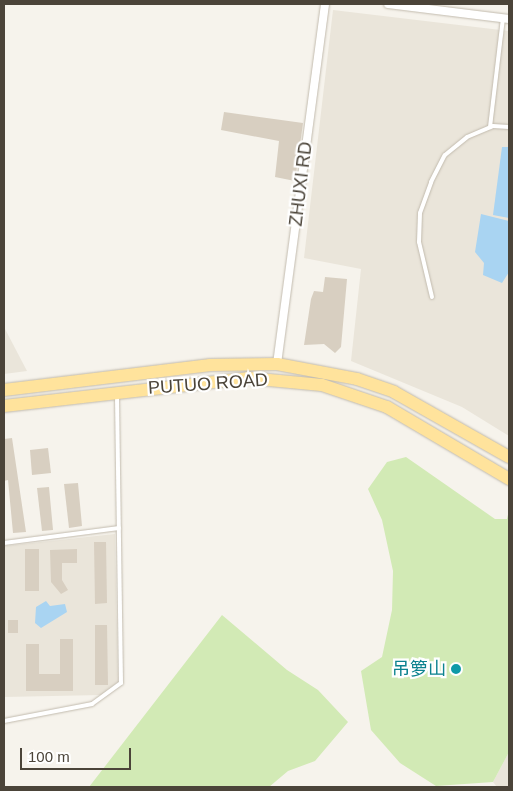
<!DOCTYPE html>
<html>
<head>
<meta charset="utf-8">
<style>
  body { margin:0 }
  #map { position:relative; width:513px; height:791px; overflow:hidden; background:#f6f3ec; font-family:Helvetica,"Noto Sans SC",sans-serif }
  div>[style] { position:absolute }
  .residential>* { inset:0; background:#eae5da }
  .green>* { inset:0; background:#d2eab5 }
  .water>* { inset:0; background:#a9d4f2 }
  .building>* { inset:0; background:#d8cfc1 }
  .roads { filter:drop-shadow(0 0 1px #c2bbae) drop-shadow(0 0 1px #c2bbae) }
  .lane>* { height:4px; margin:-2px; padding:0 2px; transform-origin:2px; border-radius:2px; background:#fff }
  .street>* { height:8px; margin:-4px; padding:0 4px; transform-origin:4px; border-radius:4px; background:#fff }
  .primary>* { height:12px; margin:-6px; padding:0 6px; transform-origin:6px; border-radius:6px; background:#ffe39c }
  .dots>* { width:14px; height:14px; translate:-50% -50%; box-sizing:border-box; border:2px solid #fff; border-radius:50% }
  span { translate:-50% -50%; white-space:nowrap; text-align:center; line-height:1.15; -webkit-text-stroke:4.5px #fff; paint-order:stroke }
  .street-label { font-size:18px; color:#4b4439 }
  .culture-label { font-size:18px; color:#0d838f }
  .right { translate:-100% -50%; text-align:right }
  .frame { position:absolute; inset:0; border:5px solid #4b4439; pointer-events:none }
  .scale { position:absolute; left:20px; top:748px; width:111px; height:22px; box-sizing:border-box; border:2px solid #4b4439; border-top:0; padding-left:6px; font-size:15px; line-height:18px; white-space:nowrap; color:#4b4439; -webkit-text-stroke:4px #fff; paint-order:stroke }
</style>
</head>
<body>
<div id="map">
  <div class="residential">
    <div style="clip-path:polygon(333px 10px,509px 31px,509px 436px,462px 407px,351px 361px,361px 269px,304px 258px)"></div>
    <div style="clip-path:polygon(4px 327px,27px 371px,4px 374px)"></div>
    <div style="clip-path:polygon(115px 534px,118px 682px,101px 695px,4px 697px,4px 546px)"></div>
    <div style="clip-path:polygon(509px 752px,509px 787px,497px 787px,493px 782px)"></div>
  </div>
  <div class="green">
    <div style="clip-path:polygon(406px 457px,495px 519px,507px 519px,509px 510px,509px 752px,493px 782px,436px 786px,400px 763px,371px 730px,361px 671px,382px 657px,392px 610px,393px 571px,382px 520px,368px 489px,387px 462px)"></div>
    <div style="clip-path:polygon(222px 615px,287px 670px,318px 690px,348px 722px,315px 761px,288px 771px,269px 787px,89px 787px)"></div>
  </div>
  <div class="water">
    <div style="clip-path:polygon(502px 147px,509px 147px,509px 218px,493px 215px)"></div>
    <div style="clip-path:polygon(481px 214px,509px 221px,509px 272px,502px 283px,483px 275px,484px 263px,475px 252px)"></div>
    <div style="clip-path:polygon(46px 601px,50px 606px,65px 604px,67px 612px,41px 628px,35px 623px,36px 607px)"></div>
  </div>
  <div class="building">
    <div style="clip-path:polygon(224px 112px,303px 123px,295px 181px,275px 177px,279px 141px,221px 130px)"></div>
    <div style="clip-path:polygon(325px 277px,347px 279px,341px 347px,335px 353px,324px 344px,304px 345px,311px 299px,314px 291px,323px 292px)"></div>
    <div style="clip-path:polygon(12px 438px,26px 532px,13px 533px,8px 480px,4px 481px,4px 439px)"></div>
    <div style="clip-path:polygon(48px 448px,51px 473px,32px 475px,30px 450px)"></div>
    <div style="clip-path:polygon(78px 483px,82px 526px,69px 528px,64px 484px)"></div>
    <div style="clip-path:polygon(49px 487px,53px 530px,42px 531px,37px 488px)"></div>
    <div style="clip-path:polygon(94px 542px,106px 542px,107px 603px,95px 604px)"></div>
    <div style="clip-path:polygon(25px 549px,39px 549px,39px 591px,25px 591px)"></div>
    <div style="clip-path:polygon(77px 549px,77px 563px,62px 563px,62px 580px,68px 590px,61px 594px,51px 582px,50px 550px)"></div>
    <div style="clip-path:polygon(8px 620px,18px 620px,18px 633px,8px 633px)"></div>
    <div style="clip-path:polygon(95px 625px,107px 625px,108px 685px,95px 685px)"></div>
    <div style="clip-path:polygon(60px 639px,73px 639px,73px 691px,26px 691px,26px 644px,39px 644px,39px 674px,60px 674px)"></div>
  </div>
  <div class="roads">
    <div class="lane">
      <div style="left:490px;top:127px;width:110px;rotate:-83.2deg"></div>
      <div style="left:432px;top:297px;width:57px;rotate:-103.3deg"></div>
      <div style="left:419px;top:242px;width:29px;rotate:-88deg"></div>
      <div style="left:420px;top:213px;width:33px;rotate:-70deg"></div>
      <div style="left:431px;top:182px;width:30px;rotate:-63deg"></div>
      <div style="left:445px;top:155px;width:28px;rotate:-39deg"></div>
      <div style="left:467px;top:137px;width:28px;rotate:-23deg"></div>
      <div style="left:493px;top:126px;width:16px;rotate:4deg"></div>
      <div style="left:4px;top:543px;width:116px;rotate:-7.4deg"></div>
      <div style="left:4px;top:721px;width:90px;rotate:-10.9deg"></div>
      <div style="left:92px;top:704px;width:36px;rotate:-36deg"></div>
      <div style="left:121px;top:683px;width:289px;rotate:-90.8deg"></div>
    </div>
    <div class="street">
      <div style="left:388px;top:4px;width:122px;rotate:7.1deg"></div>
      <div style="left:277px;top:364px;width:363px;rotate:-82.4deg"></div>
    </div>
    <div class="primary">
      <div style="left:4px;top:390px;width:208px;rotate:-6.9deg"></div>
      <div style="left:210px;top:365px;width:67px;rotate:-0.9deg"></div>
      <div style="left:277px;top:364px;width:81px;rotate:10.6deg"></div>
      <div style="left:357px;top:379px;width:39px;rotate:19deg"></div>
      <div style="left:394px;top:392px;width:132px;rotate:29.5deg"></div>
      <div style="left:4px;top:406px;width:246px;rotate:-6.5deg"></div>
      <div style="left:248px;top:378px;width:74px;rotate:5.4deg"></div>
      <div style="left:322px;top:385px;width:69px;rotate:18.7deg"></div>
      <div style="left:387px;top:407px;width:142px;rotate:30.5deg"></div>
    </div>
  </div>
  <div class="dots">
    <div style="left:456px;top:669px;background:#0f9aa8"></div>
  </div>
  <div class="street-label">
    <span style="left:301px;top:184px;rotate:-83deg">ZHUXI RD</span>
    <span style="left:208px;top:384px;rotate:-4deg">PUTUO ROAD</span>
  </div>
  <div class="culture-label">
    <span class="right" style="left:446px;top:669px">吊箩山</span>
  </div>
  <div class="frame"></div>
  <div class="scale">100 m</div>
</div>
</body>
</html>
